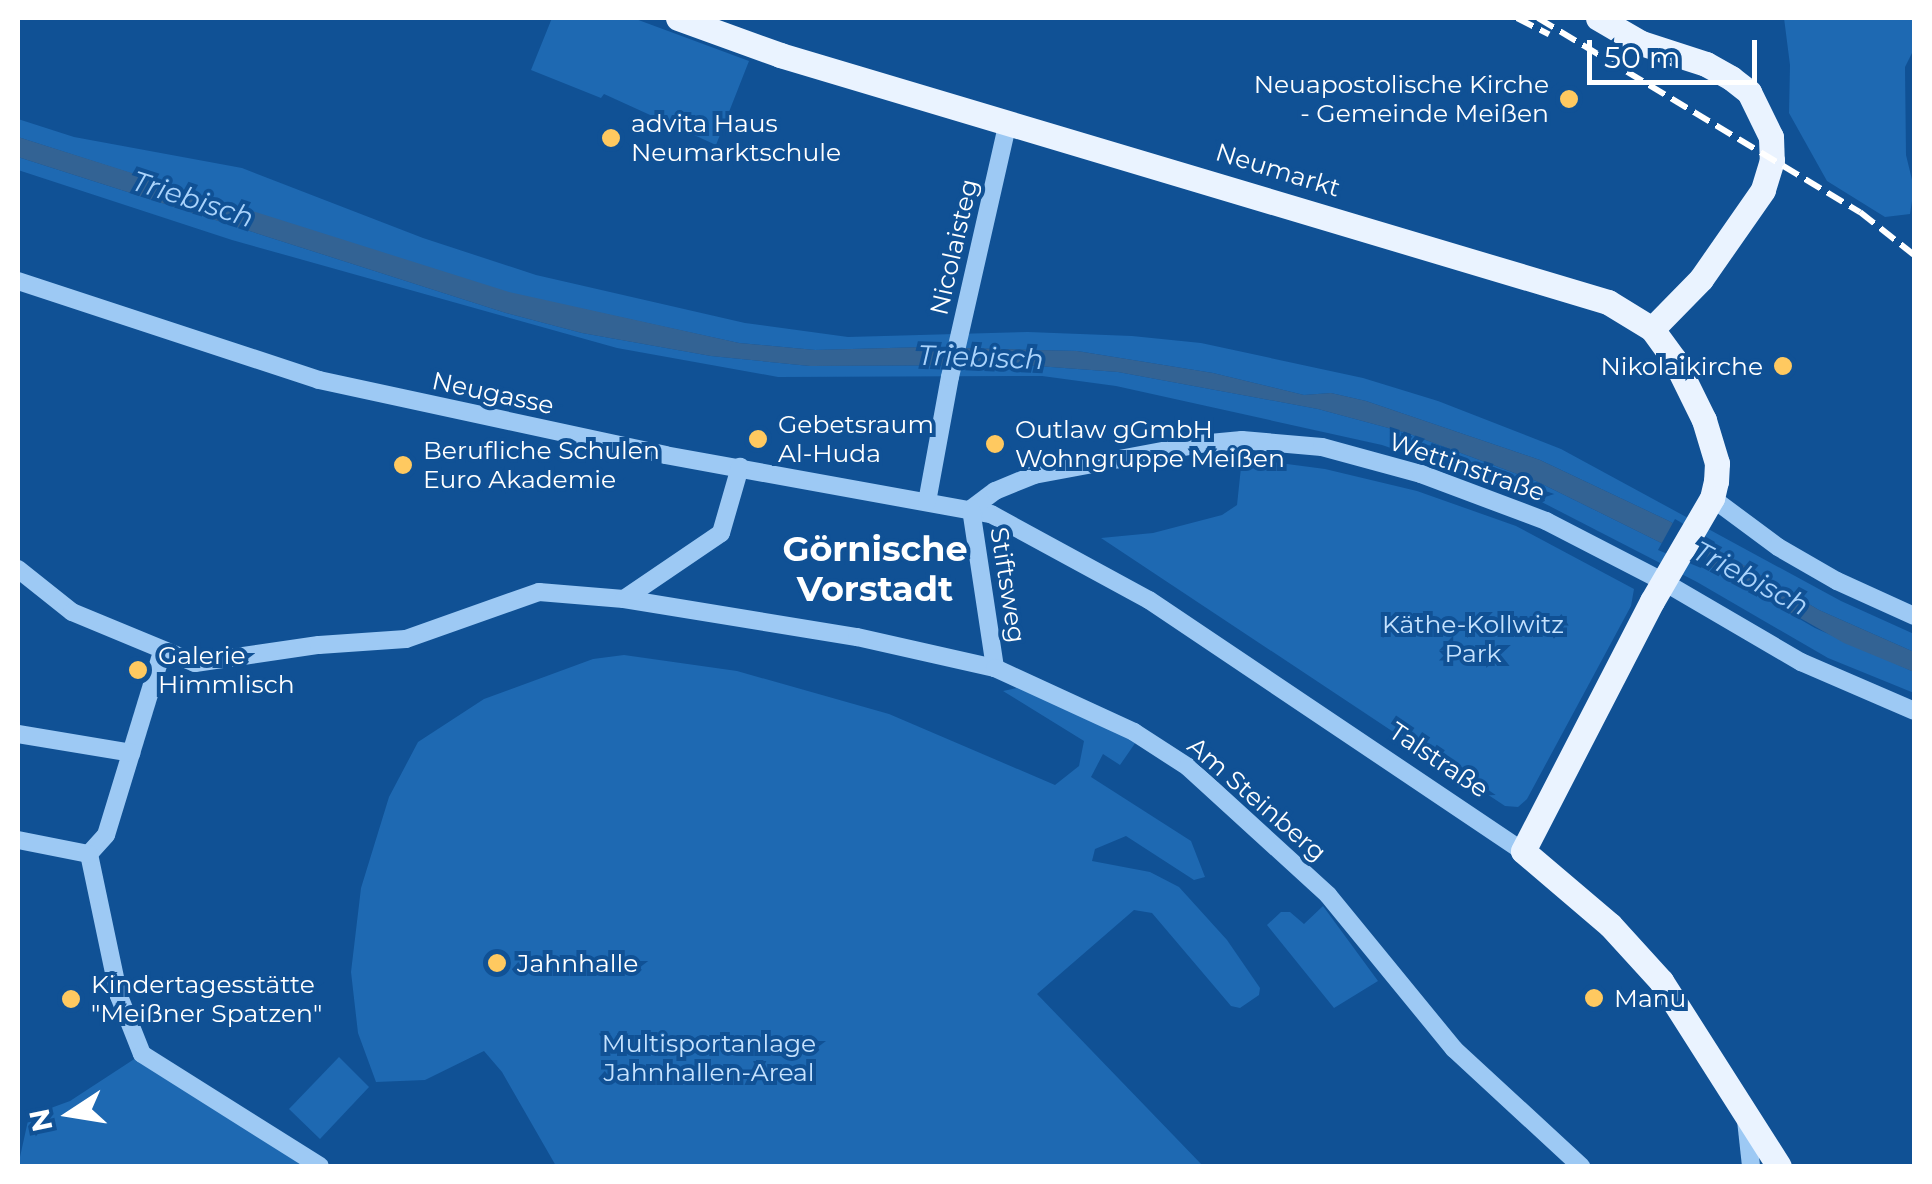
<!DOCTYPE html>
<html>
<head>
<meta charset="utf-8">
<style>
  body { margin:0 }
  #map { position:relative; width:1932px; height:1184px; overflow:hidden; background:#105195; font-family:Montserrat,sans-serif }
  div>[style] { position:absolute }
  .green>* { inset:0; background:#1e69b2 }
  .water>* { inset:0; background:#336394 }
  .pier>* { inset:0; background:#105195 }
  .minor>* { height:18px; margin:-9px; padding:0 9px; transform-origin:9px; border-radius:9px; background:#9dc9f4 }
  .major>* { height:25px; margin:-12.5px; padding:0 12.5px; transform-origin:12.5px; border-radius:12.5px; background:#eaf3ff }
  .rail>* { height:6px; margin-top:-3px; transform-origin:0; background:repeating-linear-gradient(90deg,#fff 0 18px,transparent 0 26px) }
  .dots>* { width:28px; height:28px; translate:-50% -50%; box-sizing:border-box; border:5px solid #105195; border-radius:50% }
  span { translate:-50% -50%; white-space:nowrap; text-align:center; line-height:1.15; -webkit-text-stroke:8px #105195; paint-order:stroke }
  .poi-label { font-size:25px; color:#fff }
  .right { translate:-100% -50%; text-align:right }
  .left { translate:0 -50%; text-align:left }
  .street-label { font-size:25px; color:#fff }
  .park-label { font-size:25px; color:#c5e2fe }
  .water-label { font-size:28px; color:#aad3fb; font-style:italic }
  .district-label { font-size:35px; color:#fff; font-weight:700 }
  .frame { position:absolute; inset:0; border:20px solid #fff; pointer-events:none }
  .north { position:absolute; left:20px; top:1064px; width:100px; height:100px; -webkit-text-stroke:8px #105195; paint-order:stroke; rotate:258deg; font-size:28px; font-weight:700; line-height:40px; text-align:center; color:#fff }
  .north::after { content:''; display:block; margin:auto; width:35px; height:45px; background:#fff; clip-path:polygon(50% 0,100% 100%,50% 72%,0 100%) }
  .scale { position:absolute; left:1587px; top:40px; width:170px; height:45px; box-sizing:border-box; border:5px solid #fff; border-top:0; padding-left:12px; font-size:30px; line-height:35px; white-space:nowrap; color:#fff; -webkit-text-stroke:8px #105195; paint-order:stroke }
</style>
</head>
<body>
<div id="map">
  <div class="green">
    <div style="clip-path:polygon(552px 18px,633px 18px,749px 61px,716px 145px,604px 94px,601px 98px,531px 70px)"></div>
    <div style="clip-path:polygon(1784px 18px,1914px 18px,1914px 49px,1905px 67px,1906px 155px,1914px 188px,1910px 214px,1885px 217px,1827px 181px,1789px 113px,1790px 65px)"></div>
    <div style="clip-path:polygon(18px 119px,74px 137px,242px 168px,423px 238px,536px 275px,745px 323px,848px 337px,1028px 332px,1132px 336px,1201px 343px,1363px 378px,1438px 401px,1561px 449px,1841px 601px,1914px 634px,1914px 652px,1819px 610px,1669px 521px,1540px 460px,1366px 401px,1331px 393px,1304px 395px,1213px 373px,1077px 351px,926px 347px,815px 350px,739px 343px,509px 293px,396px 258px,18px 137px)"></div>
    <div style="clip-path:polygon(18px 157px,506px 313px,582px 333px,711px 356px,810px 366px,1024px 365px,1118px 372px,1318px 409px,1407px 433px,1536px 481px,1712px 568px,1815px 628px,1914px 672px,1914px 693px,1828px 658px,1697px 582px,1530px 496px,1382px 445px,1116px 386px,1042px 376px,778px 377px,617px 348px,232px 240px,18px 170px)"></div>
    <div style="clip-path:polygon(1242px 458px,1325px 469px,1417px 491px,1516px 526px,1634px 589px,1631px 606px,1527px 799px,1518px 807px,1505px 806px,1101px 538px,1153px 533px,1222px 515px,1237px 505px)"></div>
    <div style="clip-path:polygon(624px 655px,737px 671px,889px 714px,1055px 785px,1079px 766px,1084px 741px,1003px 691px,1022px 687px,1138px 739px,1120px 765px,1103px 754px,1091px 777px,1191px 841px,1205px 877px,1194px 880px,1126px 836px,1095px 849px,1092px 861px,1150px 872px,1179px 887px,1227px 940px,1260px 988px,1259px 995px,1240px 1008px,1231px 1006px,1152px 913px,1134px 910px,1037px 994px,1203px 1166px,556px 1166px,502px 1072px,484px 1051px,425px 1080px,376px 1082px,358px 1033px,351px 972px,361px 888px,389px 797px,418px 742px,484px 699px,593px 659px)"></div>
    <div style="clip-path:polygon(1323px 906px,1378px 981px,1334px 1008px,1267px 925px,1281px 912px,1290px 912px,1304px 924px)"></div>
    <div style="clip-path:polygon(142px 1054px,320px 1166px,18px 1166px,29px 1116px,70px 1101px)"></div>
    <div style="clip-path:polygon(339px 1057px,369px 1087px,320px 1139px,289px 1109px)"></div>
  </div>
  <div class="water">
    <div style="clip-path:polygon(18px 137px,509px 292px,739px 343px,815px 350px,926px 347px,1077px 351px,1213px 373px,1304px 395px,1331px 393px,1366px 401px,1540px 460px,1669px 521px,1819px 610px,1914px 652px,1914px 672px,1844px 643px,1712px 568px,1536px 481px,1407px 433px,1318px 409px,1118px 372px,1024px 365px,810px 366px,711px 356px,582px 333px,506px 313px,18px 157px)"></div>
  </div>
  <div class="pier">
    <div style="clip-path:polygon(1675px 519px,1715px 542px,1701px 568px,1658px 550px)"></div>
  </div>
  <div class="minor">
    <div style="left:18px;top:281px;width:317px;rotate:18.2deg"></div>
    <div style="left:319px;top:380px;width:354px;rotate:12.2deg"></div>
    <div style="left:665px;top:455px;width:331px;rotate:10.3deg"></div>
    <div style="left:991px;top:514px;width:180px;rotate:28.6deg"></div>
    <div style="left:1149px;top:600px;width:450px;rotate:33.9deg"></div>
    <div style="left:1712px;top:498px;width:82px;rotate:36.6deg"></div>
    <div style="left:1778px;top:547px;width:68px;rotate:30deg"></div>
    <div style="left:1837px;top:581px;width:85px;rotate:24.4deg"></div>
    <div style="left:927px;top:502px;width:127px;rotate:-79.6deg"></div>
    <div style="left:950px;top:377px;width:262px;rotate:-77.2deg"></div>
    <div style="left:971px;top:509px;width:30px;rotate:-37deg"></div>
    <div style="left:995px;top:491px;width:42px;rotate:-22.3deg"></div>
    <div style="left:1034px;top:475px;width:168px;rotate:-10.6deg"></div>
    <div style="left:1199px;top:444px;width:43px;rotate:-5.3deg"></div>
    <div style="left:1242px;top:440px;width:80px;rotate:5deg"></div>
    <div style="left:1322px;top:447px;width:103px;rotate:15.3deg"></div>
    <div style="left:1421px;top:474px;width:134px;rotate:20.6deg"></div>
    <div style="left:1546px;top:521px;width:133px;rotate:27.3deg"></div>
    <div style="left:1664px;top:582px;width:159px;rotate:30.3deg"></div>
    <div style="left:1801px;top:662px;width:123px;rotate:23.4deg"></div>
    <div style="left:971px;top:509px;width:161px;rotate:81.4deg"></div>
    <div style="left:18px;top:569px;width:69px;rotate:38.5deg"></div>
    <div style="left:72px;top:612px;width:133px;rotate:22.5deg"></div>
    <div style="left:195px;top:663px;width:125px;rotate:-8.3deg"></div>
    <div style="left:319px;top:645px;width:87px;rotate:-3.9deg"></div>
    <div style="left:406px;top:639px;width:141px;rotate:-19.5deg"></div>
    <div style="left:539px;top:592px;width:85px;rotate:4.7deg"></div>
    <div style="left:624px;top:599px;width:236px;rotate:9.3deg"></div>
    <div style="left:857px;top:637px;width:141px;rotate:12.7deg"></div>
    <div style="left:995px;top:668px;width:153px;rotate:24.7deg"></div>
    <div style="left:1134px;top:732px;width:64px;rotate:32.9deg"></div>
    <div style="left:1188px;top:767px;width:190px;rotate:42.4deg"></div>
    <div style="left:1328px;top:895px;width:199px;rotate:50.7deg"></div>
    <div style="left:1454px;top:1049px;width:173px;rotate:42.7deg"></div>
    <div style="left:624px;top:599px;width:117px;rotate:-34.2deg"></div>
    <div style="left:721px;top:533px;width:69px;rotate:-73.9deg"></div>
    <div style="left:162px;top:652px;width:191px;rotate:107deg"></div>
    <div style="left:106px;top:835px;width:25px;rotate:132deg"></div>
    <div style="left:89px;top:854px;width:145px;rotate:78.1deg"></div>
    <div style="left:119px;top:996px;width:62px;rotate:68.4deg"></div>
    <div style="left:142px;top:1054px;width:210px;rotate:32.2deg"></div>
    <div style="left:18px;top:734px;width:115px;rotate:9.5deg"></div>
    <div style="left:18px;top:840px;width:72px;rotate:11.2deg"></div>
    <div style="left:1746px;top:1120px;width:46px;rotate:83.8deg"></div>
  </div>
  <div class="major">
    <div style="left:678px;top:18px;width:109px;rotate:19.9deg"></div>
    <div style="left:780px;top:55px;width:864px;rotate:16.61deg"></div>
    <div style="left:1608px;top:302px;width:52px;rotate:31.5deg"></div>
    <div style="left:1652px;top:329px;width:37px;rotate:54deg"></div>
    <div style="left:1674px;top:359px;width:68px;rotate:63.8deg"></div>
    <div style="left:1704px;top:420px;width:45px;rotate:73.2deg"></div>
    <div style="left:1717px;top:463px;width:18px;rotate:93deg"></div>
    <div style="left:1716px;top:481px;width:17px;rotate:103deg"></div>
    <div style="left:1712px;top:498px;width:119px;rotate:120.2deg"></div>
    <div style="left:1652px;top:601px;width:281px;rotate:117.3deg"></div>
    <div style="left:1523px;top:851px;width:114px;rotate:40.4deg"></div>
    <div style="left:1610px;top:925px;width:76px;rotate:47.7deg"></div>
    <div style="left:1661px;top:981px;width:219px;rotate:57.5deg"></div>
    <div style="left:1598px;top:18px;width:50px;rotate:30.2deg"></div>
    <div style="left:1641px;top:43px;width:68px;rotate:17.9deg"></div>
    <div style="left:1706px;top:64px;width:29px;rotate:29deg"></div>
    <div style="left:1731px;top:78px;width:23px;rotate:38deg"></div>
    <div style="left:1749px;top:92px;width:50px;rotate:63.9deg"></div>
    <div style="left:1771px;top:137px;width:23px;rotate:88deg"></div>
    <div style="left:1772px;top:160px;width:31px;rotate:107deg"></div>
    <div style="left:1763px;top:190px;width:108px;rotate:124.9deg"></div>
    <div style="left:1701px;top:279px;width:70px;rotate:134.4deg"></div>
  </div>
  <div class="rail">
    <div style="left:1517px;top:18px;width:36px;rotate:27deg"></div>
    <div style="left:1538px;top:18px;width:376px;rotate:31.1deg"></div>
    <div style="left:1860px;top:212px;width:69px;rotate:38.5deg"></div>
  </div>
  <div class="dots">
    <div style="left:1569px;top:99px;background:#ffc960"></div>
    <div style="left:611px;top:138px;background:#ffc960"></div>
    <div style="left:1783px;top:366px;background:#ffc960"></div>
    <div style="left:758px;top:439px;background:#ffc960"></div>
    <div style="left:995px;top:444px;background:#ffc960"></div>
    <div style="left:403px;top:465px;background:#ffc960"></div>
    <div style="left:138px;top:670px;background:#ffc960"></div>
    <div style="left:497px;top:963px;background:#ffc960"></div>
    <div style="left:1594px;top:998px;background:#ffc960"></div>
    <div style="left:71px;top:999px;background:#ffc960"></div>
  </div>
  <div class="poi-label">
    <span class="right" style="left:1549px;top:99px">Neuapostolische Kirche<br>- Gemeinde Meißen</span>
    <span class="left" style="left:631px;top:138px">advita Haus<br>Neumarktschule</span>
    <span class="right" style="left:1763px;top:366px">Nikolaikirche</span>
    <span class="left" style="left:778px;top:439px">Gebetsraum<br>Al-Huda</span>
    <span class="left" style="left:1015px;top:444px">Outlaw gGmbH<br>Wohngruppe Meißen</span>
    <span class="left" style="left:423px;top:465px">Berufliche Schulen<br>Euro Akademie</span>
    <span class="left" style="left:158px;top:670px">Galerie<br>Himmlisch</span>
    <span class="left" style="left:517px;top:963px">Jahnhalle</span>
    <span class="left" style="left:91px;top:999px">Kindertagesstätte<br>"Meißner Spatzen"</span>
    <span class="left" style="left:1614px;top:998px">Manu</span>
  </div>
  <div class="street-label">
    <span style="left:1278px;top:170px;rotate:17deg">Neumarkt</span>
    <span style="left:954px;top:247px;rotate:-77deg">Nicolaisteg</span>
    <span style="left:493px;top:393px;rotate:12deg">Neugasse</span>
    <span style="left:1467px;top:467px;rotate:19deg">Wettinstraße</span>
    <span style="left:1008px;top:585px;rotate:81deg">Stiftsweg</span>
    <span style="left:1439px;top:760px;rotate:34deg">Talstraße</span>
    <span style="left:1257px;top:799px;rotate:41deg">Am Steinberg</span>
  </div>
  <div class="park-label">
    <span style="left:1473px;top:639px">Käthe-Kollwitz<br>Park</span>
    <span style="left:709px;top:1058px">Multisportanlage<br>Jahnhallen-Areal</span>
  </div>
  <div class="water-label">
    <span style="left:193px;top:199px;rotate:18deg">Triebisch</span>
    <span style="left:981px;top:357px;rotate:2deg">Triebisch</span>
    <span style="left:1751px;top:578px;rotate:28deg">Triebisch</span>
  </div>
  <div class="district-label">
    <span style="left:875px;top:569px">Görnische<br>Vorstadt</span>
  </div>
  <div class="frame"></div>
  <div class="north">N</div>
  <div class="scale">50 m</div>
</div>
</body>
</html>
